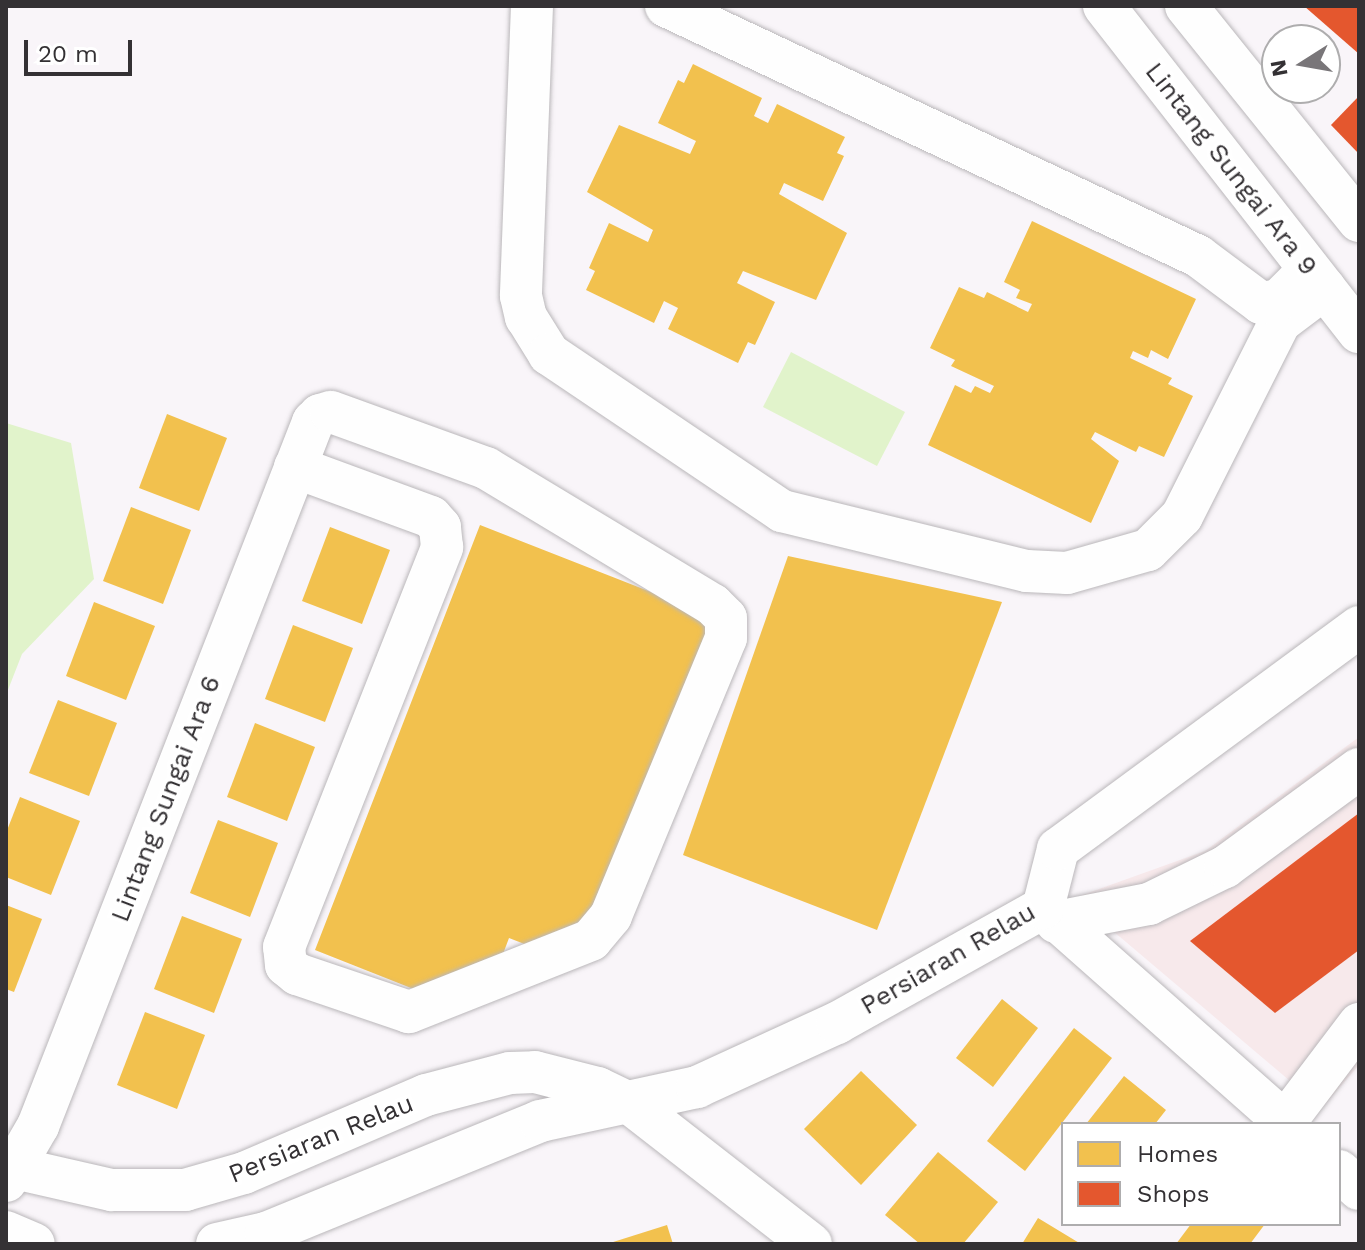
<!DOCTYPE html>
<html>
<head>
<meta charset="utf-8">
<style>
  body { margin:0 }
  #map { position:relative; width:1365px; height:1250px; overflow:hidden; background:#f9f5f9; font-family:"Work Sans",sans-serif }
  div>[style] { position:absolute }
  .commercial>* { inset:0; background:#f7e9eb }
  .green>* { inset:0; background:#e1f3cb }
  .homes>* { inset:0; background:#f2c14e }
  .shops>* { inset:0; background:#e4572e }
  .roads { filter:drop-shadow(0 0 2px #bab7ba) drop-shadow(0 0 2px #bab7ba) }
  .minor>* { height:42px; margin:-21px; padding:0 21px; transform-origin:21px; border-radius:21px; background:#fefefe }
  span { translate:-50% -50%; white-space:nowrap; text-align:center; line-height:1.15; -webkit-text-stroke:8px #fff; paint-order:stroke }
  .street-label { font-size:26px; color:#343134 }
  .frame { position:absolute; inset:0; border:8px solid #343134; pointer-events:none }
  .legend { position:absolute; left:1061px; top:1122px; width:280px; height:104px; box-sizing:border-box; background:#fff; border:2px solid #aeadae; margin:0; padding:10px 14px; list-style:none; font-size:24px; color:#343134 }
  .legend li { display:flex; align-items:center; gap:16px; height:40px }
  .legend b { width:40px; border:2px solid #aeadae }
  .north { position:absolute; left:1261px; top:24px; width:80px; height:80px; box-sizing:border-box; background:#fff; border:2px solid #aeadae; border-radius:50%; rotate:259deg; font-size:22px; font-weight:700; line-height:32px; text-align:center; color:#343134 }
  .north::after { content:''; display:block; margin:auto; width:28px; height:36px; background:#797679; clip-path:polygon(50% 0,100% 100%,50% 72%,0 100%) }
  .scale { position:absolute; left:24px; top:40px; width:108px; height:36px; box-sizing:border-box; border:4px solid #343134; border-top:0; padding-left:10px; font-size:24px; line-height:28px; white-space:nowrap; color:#343134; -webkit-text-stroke:6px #fff; paint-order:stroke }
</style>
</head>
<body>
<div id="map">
  <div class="commercial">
    <div style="clip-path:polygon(1359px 737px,1359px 1065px,1322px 1108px,1074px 898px,1205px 851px)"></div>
  </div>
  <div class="green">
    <div style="clip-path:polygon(791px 352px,905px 412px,877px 466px,763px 407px)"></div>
    <div style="clip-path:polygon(6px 423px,71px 443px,94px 579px,22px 654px,6px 695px)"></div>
  </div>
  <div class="homes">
    <div style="clip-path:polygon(693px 64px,762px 98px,754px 116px,768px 123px,777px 104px,845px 137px,837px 153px,844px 156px,823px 201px,784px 183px,779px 194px,847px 233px,816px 300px,743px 271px,737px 283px,775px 302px,755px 345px,748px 342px,738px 363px,668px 329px,678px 308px,664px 301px,654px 323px,586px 290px,595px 271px,589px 268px,609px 223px,648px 242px,653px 230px,587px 192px,619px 125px,690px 154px,696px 141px,658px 123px,678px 80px,684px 83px)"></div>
    <div style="clip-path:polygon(1032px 221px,1196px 299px,1168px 359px,1151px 350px,1148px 358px,1133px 351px,1130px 358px,1172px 378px,1168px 384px,1193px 396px,1164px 457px,1139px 446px,1136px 452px,1095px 432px,1091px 439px,1119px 461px,1091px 523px,928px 445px,955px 385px,971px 393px,975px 386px,990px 393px,994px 386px,951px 366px,955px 360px,930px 348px,959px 287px,984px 298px,987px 292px,1028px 312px,1032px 304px,1016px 298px,1020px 290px,1004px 282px)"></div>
    <div style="clip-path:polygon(167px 414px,227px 438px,199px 511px,139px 488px)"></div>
    <div style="clip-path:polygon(131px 507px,191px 530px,163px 604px,103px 581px)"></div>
    <div style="clip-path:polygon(480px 525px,702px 612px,709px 637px,591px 922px,527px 945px,509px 938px,503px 954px,421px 992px,315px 950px)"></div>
    <div style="clip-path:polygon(330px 527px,390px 550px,362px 624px,302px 601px)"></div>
    <div style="clip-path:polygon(788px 556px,1002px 602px,877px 930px,683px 855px)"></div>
    <div style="clip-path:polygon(94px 602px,155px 626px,126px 700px,66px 676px)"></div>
    <div style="clip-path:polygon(293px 625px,353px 648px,325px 722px,265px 699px)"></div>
    <div style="clip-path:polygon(58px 700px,117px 723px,89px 796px,29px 773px)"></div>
    <div style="clip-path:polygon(255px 723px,315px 747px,287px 821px,227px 797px)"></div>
    <div style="clip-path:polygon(20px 797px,80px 821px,51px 895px,6px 877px,6px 833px)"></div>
    <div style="clip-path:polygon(218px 820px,278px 843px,250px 917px,190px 893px)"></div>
    <div style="clip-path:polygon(6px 905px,42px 919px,14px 992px,6px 989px)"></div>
    <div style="clip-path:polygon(182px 916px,242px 939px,214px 1013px,154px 989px)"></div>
    <div style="clip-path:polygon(1002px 999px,1038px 1028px,993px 1087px,956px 1058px)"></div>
    <div style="clip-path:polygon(145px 1012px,205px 1035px,177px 1109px,117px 1085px)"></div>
    <div style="clip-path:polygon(1074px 1028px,1112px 1058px,1025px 1171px,987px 1141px)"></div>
    <div style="clip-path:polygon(861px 1071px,917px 1125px,861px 1185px,804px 1129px)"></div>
    <div style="clip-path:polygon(1124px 1076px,1166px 1110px,1155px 1124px,1086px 1124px)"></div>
    <div style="clip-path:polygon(938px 1152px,998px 1202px,963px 1244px,920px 1244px,885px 1215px)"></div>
    <div style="clip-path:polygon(1038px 1218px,1071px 1238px,1081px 1244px,1022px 1244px)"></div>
    <div style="clip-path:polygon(1191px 1224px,1265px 1224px,1250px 1244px,1176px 1244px)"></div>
    <div style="clip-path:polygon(667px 1225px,673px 1244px,610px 1244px,610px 1243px)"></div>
  </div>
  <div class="shops">
    <div style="clip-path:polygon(1304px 6px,1359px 6px,1359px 54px)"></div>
    <div style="clip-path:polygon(1359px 96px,1359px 154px,1331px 125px)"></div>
    <div style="clip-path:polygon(1359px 813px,1359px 950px,1275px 1013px,1190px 941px)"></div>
  </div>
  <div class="roads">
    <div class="minor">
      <div style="left:532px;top:6px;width:290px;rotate:92.2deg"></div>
      <div style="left:521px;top:296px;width:22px;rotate:77deg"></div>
      <div style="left:526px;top:317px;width:44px;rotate:58.1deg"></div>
      <div style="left:549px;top:354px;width:281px;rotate:34deg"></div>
      <div style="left:782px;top:511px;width:252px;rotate:13.8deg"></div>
      <div style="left:1027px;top:571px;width:40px;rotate:2.9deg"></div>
      <div style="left:1067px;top:573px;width:84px;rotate:-15.9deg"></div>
      <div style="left:1148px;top:550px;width:48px;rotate:-45deg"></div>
      <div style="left:1182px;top:516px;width:217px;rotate:-63.2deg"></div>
      <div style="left:1280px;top:322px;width:56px;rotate:-37.1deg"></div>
      <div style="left:666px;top:6px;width:588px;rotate:25.17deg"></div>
      <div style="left:1198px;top:256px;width:79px;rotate:36.7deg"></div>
      <div style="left:1261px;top:303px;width:18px;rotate:-9deg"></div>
      <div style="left:1279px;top:300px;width:37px;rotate:-45deg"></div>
      <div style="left:1104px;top:6px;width:414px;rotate:52deg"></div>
      <div style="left:1186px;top:6px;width:276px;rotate:51.2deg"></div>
      <div style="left:1043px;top:908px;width:326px;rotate:41.5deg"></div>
      <div style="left:1056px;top:922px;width:95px;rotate:-11deg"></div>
      <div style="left:1149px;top:904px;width:85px;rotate:-26deg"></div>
      <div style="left:1225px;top:867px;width:166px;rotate:-36.2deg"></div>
      <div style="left:1285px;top:1122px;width:123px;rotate:-52.9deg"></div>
      <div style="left:6px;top:1166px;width:109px;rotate:12.8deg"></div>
      <div style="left:112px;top:1190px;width:73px"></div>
      <div style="left:185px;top:1190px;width:61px;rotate:-16.1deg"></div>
      <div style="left:244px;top:1173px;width:198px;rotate:-23.2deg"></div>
      <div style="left:426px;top:1095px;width:87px;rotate:-14.7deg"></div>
      <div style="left:510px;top:1073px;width:25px;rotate:-2deg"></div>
      <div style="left:535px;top:1072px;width:65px;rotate:14.3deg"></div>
      <div style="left:598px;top:1088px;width:37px;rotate:26deg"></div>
      <div style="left:631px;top:1104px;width:228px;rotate:37.9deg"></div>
      <div style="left:1339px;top:1171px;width:27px;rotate:42deg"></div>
      <div style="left:6px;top:1181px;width:64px;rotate:-59.8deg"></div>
      <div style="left:38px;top:1126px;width:756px;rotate:-68.66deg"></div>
      <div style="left:313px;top:422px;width:10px;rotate:-45deg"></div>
      <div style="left:320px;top:415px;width:11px;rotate:-15deg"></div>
      <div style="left:331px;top:412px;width:165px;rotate:19.9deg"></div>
      <div style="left:486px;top:468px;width:265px;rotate:31.1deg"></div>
      <div style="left:713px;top:605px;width:18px;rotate:45deg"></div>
      <div style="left:726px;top:618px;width:20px;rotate:90deg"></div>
      <div style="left:726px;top:638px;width:301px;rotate:112.5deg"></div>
      <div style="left:611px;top:916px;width:31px;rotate:130deg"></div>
      <div style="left:591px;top:940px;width:196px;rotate:158.4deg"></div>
      <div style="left:409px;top:1012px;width:118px;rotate:-161.3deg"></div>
      <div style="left:297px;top:974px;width:14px;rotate:-141deg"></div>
      <div style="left:286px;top:965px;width:18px;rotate:-96deg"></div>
      <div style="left:284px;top:947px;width:430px;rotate:-68.4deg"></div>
      <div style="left:442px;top:547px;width:20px;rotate:-96deg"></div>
      <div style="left:440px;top:527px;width:13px;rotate:-132deg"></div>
      <div style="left:431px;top:517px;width:145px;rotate:-159.8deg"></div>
      <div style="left:6px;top:1232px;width:30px;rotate:23deg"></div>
      <div style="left:217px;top:1244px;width:50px;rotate:-12.7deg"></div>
      <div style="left:266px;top:1233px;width:296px;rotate:-22.2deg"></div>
      <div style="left:540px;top:1121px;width:161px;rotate:-12.2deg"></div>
      <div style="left:697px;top:1087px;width:154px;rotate:-24.6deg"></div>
      <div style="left:837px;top:1023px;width:236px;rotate:-29.2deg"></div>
      <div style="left:1043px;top:908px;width:61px;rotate:-75.7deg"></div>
      <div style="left:1058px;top:849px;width:374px;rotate:-36.4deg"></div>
    </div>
  </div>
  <div class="street-label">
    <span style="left:1231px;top:169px;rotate:52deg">Lintang Sungai Ara 9</span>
    <span style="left:166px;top:799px;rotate:-69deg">Lintang Sungai Ara 6</span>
    <span style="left:948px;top:959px;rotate:-30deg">Persiaran Relau</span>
    <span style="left:321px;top:1139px;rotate:-22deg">Persiaran Relau</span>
  </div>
  <div class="frame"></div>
  <ul class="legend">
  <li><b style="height:22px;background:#f2c14e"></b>Homes</li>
  <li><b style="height:22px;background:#e4572e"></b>Shops</li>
  </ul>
  <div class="north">N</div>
  <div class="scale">20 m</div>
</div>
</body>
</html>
